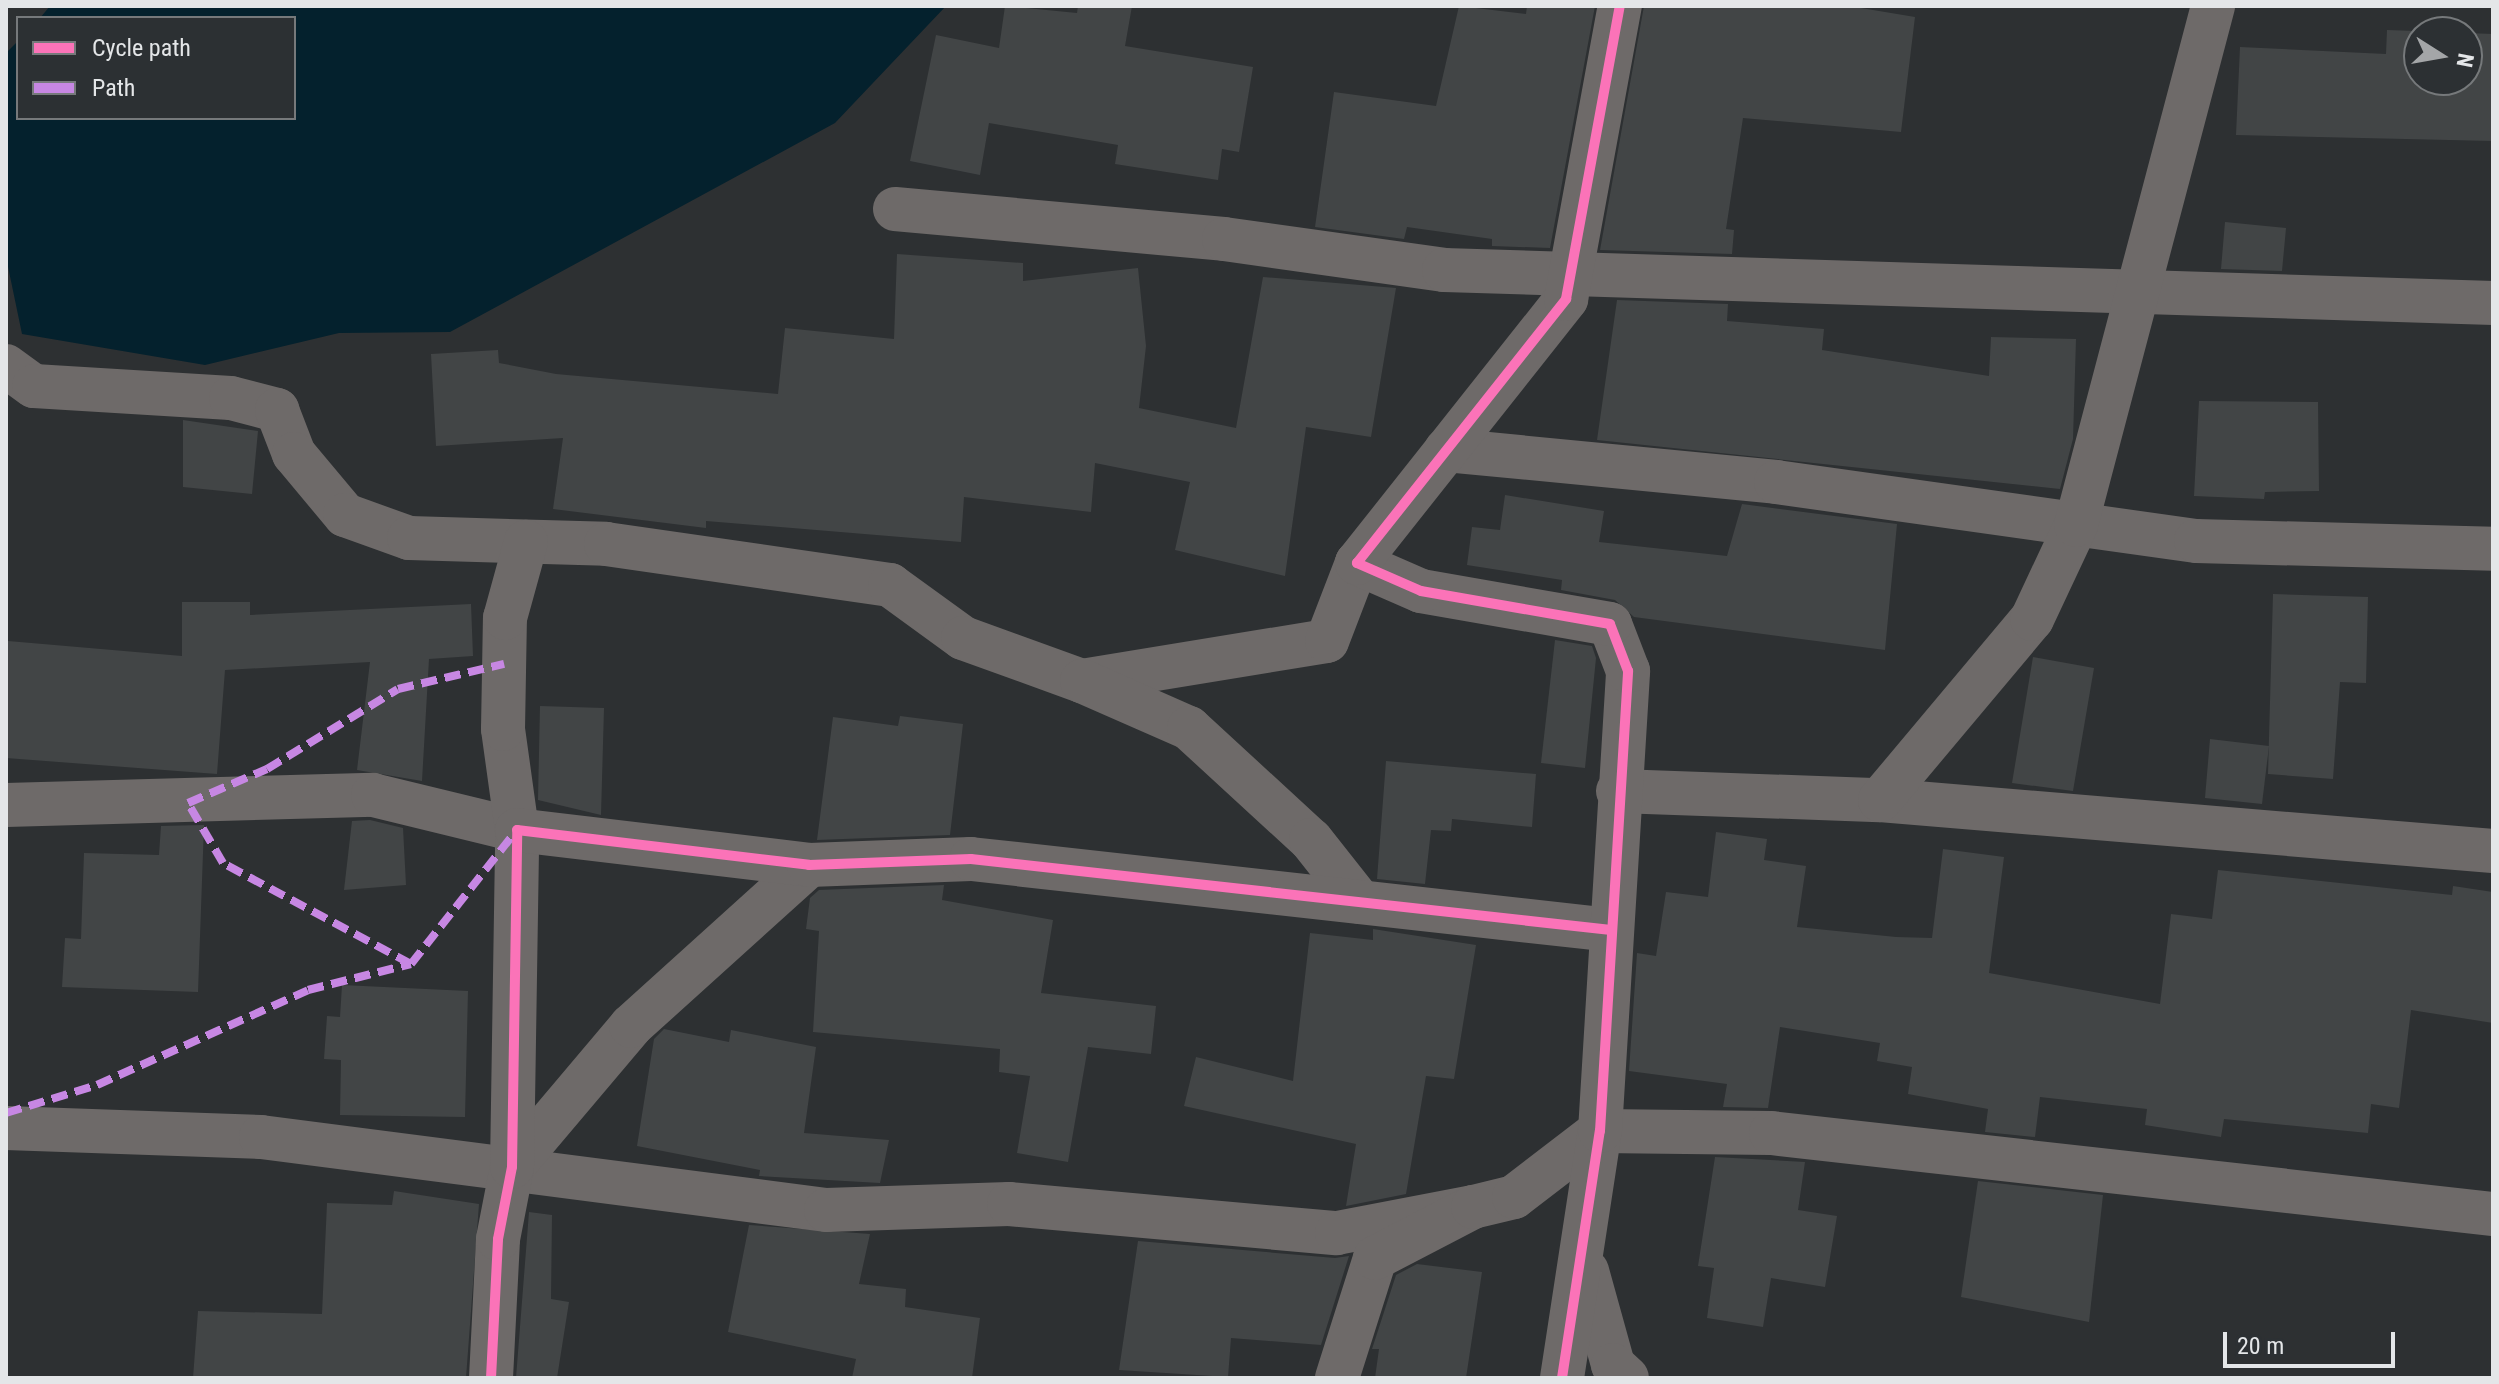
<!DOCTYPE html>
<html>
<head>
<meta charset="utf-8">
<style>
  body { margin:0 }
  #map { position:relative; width:2499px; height:1384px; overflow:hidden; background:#2d3032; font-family:"Roboto Condensed",sans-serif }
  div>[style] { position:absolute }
  .water>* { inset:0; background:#04212d }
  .building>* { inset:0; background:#424546 }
  .minor>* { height:44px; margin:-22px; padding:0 22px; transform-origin:22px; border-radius:22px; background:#6e6a69 }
  .quiet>* { height:8px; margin-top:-4px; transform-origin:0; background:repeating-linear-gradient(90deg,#c787e3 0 16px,transparent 0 24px) }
  .cycleway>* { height:10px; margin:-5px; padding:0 5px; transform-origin:5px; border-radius:5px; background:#fb73b8 }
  span { translate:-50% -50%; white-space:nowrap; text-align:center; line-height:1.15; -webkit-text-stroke:8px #2c3033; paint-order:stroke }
  .frame { position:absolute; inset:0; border:8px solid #e4e6e8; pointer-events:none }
  .legend { position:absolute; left:16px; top:16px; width:280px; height:104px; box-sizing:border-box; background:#2c3033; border:2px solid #76797b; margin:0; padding:10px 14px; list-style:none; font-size:24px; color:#e4e6e8 }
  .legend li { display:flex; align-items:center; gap:16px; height:40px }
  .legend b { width:40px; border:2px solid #76797b }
  .north { position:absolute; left:2403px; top:16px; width:80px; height:80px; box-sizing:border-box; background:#2c3033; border:2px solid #76797b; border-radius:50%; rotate:101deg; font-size:22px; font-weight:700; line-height:32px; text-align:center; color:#e4e6e8 }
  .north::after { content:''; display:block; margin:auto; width:28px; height:36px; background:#a4a6a8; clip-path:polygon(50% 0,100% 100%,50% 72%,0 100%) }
  .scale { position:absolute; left:2223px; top:1332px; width:172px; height:36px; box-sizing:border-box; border:4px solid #e4e6e8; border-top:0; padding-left:10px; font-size:24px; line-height:28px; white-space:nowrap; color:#e4e6e8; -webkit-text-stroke:6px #2c3033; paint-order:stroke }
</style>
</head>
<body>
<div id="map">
  <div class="water">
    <div style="clip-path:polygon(50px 6px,946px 6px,835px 123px,450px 332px,339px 333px,205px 365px,22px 334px,6px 257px,6px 53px,18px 41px,18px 118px,294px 118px,294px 18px,40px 18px)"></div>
  </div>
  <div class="building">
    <div style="clip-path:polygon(1005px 6px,1077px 13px,1078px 6px,1132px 6px,1125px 46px,1253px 67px,1239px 152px,1222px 149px,1218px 180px,1115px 164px,1118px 145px,989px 123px,980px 175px,910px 161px,936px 35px,999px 48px)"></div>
    <div style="clip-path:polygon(1459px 6px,1526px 14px,1527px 6px,1595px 6px,1550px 248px,1492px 246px,1492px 239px,1407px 227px,1404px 239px,1315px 227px,1334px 92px,1436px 106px)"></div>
    <div style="clip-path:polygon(1644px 6px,1849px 6px,1915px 17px,1901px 132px,1743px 118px,1726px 229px,1734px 230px,1732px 254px,1600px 250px)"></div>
    <div style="clip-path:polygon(2387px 30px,2446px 32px,2419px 32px,2419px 80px,2467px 80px,2467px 33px,2493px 34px,2493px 141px,2236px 135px,2240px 47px,2386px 54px)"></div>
    <div style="clip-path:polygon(2225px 222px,2286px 228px,2282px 271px,2221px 269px)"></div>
    <div style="clip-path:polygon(897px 254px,1023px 263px,1023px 281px,1138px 268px,1146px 346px,1139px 408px,1236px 428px,1263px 277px,1396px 288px,1371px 437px,1306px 427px,1285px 576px,1175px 550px,1190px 482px,1095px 463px,1091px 512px,964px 497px,961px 542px,706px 521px,706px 528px,553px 509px,563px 438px,436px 446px,431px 354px,498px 350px,499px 363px,556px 374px,778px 394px,785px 328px,894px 339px)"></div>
    <div style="clip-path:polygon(1617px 300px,1728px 304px,1727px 321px,1824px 329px,1822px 350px,1989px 376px,1991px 337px,2076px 339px,2073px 439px,2060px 489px,1597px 440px)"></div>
    <div style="clip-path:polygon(2199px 401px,2318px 402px,2319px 491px,2265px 492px,2264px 499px,2194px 496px)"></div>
    <div style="clip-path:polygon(183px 420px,258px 431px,252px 494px,183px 487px)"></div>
    <div style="clip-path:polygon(1505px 495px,1604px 511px,1599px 542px,1727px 556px,1742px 504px,1897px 524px,1885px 650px,1634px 617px,1615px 600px,1561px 590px,1562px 580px,1467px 565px,1472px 527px,1500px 530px)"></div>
    <div style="clip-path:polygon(2273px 594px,2368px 597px,2366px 683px,2340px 682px,2333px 779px,2268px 774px)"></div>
    <div style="clip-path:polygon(182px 602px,250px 602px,250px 615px,471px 604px,473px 656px,429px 659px,422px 781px,357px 770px,370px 662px,225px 670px,217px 774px,6px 758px,8px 641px,182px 656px)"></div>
    <div style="clip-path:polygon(1555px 640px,1592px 646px,1596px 658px,1585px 768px,1541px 763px)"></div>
    <div style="clip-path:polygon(2033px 657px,2094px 668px,2073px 791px,2012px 783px)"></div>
    <div style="clip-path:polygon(540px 706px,604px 708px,601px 815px,538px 800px)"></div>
    <div style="clip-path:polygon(900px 716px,963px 724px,950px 835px,817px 840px,833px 717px,898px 726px)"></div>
    <div style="clip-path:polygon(2210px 739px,2269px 746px,2262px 804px,2205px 798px)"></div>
    <div style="clip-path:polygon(1386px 761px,1536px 774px,1532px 827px,1452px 819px,1451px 831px,1431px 830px,1425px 884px,1377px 879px)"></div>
    <div style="clip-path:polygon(370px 820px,403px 828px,406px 885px,344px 890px,352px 821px)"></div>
    <div style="clip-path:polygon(204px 825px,198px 992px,62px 987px,65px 938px,81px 939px,84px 853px,159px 855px,161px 826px)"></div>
    <div style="clip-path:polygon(1716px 832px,1767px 839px,1764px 860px,1806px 866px,1797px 927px,1896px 937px,1932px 938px,1943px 849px,2004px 857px,1989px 973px,2160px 1004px,2171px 914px,2212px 919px,2218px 870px,2452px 895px,2453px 886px,2493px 892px,2493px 1023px,2411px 1010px,2399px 1108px,2371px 1104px,2368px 1133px,2224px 1119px,2221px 1137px,2145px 1125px,2147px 1109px,2040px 1097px,2035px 1137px,1985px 1132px,1988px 1109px,1908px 1094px,1912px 1067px,1877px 1061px,1880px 1043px,1780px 1027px,1768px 1108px,1723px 1107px,1727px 1084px,1629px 1071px,1637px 953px,1656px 956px,1666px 892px,1708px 897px)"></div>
    <div style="clip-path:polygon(944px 885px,942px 900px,1053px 920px,1041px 993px,1156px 1006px,1151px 1054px,1088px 1047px,1068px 1162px,1017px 1153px,1030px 1076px,999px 1072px,1000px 1049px,813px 1032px,819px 931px,806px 929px,810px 898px,819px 890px)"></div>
    <div style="clip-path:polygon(1373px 929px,1476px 945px,1454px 1079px,1426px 1076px,1406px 1194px,1346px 1206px,1356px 1144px,1184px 1106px,1196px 1057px,1293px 1081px,1310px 933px,1373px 940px)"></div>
    <div style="clip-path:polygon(342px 985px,468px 991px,465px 1117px,340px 1115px,341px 1060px,324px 1059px,327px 1016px,340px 1017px)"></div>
    <div style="clip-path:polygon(664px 1029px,729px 1042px,731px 1030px,816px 1047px,804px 1133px,889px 1140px,880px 1183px,759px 1176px,760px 1170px,637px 1146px,654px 1039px)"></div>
    <div style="clip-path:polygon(1715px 1157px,1805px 1162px,1798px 1210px,1837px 1216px,1825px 1287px,1771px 1278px,1763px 1327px,1707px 1318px,1714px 1268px,1698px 1266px)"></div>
    <div style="clip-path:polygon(1978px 1181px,2103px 1195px,2089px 1322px,1961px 1297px)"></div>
    <div style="clip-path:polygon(394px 1191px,479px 1204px,466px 1378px,193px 1378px,198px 1311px,322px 1314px,327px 1203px,392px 1205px)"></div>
    <div style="clip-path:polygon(529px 1212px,552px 1215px,551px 1299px,569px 1302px,557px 1378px,516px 1378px)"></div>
    <div style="clip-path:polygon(749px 1225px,870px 1234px,859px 1284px,906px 1289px,905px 1307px,980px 1318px,972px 1378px,852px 1378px,856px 1359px,728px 1332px)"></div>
    <div style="clip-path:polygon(1138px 1241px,1335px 1258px,1349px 1256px,1321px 1345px,1231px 1338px,1228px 1377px,1119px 1370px)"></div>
    <div style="clip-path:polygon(1417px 1264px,1482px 1272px,1466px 1378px,1375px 1378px,1379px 1349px,1372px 1349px,1396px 1275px)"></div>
  </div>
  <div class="minor">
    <div style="left:895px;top:209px;width:330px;rotate:5.2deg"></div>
    <div style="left:1224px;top:239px;width:222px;rotate:8deg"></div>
    <div style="left:1444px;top:270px;width:1050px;rotate:1.8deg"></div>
    <div style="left:6px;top:366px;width:34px;rotate:36deg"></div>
    <div style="left:34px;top:386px;width:197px;rotate:3.5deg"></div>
    <div style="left:231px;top:398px;width:48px;rotate:14.6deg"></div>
    <div style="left:277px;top:410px;width:47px;rotate:68.9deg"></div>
    <div style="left:294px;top:454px;width:80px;rotate:50.1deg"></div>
    <div style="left:345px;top:515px;width:68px;rotate:19.8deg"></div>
    <div style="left:409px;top:538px;width:197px;rotate:1.7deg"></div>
    <div style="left:606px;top:544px;width:287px;rotate:8.2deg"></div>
    <div style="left:890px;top:585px;width:90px;rotate:36deg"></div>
    <div style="left:963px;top:638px;width:127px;rotate:19.9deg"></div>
    <div style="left:1082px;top:681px;width:248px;rotate:-9.3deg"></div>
    <div style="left:1327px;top:641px;width:84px;rotate:-69deg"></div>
    <div style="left:1446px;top:450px;width:332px;rotate:5.5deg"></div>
    <div style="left:1776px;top:482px;width:424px;rotate:8deg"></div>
    <div style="left:2196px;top:541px;width:297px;rotate:1.5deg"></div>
    <div style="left:1082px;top:681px;width:117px;rotate:23.7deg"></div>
    <div style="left:1189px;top:728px;width:166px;rotate:42.6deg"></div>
    <div style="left:1311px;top:840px;width:79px;rotate:51.7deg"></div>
    <div style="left:1618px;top:791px;width:262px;rotate:2deg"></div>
    <div style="left:1880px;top:800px;width:615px;rotate:4.76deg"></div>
    <div style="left:1880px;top:800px;width:236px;rotate:-50deg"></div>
    <div style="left:2032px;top:619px;width:104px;rotate:-64.9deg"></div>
    <div style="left:2076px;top:525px;width:537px;rotate:-75.21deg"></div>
    <div style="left:6px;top:805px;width:367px;rotate:-1.6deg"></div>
    <div style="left:373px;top:795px;width:148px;rotate:13.7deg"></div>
    <div style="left:517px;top:830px;width:102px;rotate:-97.9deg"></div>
    <div style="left:503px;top:729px;width:111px;rotate:-89deg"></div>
    <div style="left:505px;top:618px;width:79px;rotate:-74.6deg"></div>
    <div style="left:6px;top:1128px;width:255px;rotate:2deg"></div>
    <div style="left:261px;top:1137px;width:570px;rotate:7.36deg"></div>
    <div style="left:826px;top:1210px;width:183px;rotate:-1.9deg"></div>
    <div style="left:1009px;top:1204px;width:329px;rotate:5.1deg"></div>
    <div style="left:1337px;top:1233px;width:138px;rotate:-10.8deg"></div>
    <div style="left:512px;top:1167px;width:185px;rotate:-49.8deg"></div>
    <div style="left:631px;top:1026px;width:240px;rotate:-42.1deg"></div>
    <div style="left:1587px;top:1271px;width:98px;rotate:74.5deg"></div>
    <div style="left:1613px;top:1365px;width:19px;rotate:43deg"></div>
    <div style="left:491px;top:1378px;width:139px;rotate:-87.1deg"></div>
    <div style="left:498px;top:1239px;width:73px;rotate:-79deg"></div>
    <div style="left:512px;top:1167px;width:337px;rotate:-89.1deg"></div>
    <div style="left:517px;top:830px;width:294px;rotate:6.8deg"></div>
    <div style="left:809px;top:865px;width:162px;rotate:-2.1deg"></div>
    <div style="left:971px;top:859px;width:644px;rotate:6.33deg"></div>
    <div style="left:1337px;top:1378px;width:126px;rotate:-72.4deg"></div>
    <div style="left:1375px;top:1258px;width:110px;rotate:-27.5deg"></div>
    <div style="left:1473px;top:1207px;width:42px;rotate:-13.7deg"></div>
    <div style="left:1514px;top:1197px;width:108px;rotate:-37.5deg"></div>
    <div style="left:1600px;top:1131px;width:171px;rotate:0.7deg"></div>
    <div style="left:1771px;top:1133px;width:727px;rotate:6.4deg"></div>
    <div style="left:1562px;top:1378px;width:250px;rotate:-81.3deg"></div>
    <div style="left:1600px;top:1131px;width:461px;rotate:-86.5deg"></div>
    <div style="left:1628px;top:671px;width:50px;rotate:-111deg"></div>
    <div style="left:1610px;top:624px;width:192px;rotate:-170.1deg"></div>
    <div style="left:1421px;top:591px;width:70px;rotate:-156.4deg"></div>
    <div style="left:1357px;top:563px;width:337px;rotate:-51.6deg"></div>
    <div style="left:1566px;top:299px;width:298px;rotate:-79.6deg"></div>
  </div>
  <div class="quiet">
    <div style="left:411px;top:964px;width:213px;rotate:-151.8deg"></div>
    <div style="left:223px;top:863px;width:69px;rotate:-120.3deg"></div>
    <div style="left:188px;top:803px;width:86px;rotate:-23.3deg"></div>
    <div style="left:267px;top:769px;width:153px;rotate:-31.4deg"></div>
    <div style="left:398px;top:689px;width:109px;rotate:-13.3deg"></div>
    <div style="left:6px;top:1113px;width:95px;rotate:-17.1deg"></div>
    <div style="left:97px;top:1085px;width:231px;rotate:-24.2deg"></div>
    <div style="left:308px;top:990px;width:106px;rotate:-14.2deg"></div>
    <div style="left:411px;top:964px;width:171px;rotate:-51.7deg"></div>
  </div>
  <div class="cycleway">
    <div style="left:491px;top:1378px;width:139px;rotate:-87.1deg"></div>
    <div style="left:498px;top:1239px;width:73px;rotate:-79deg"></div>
    <div style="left:512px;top:1167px;width:337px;rotate:-89.1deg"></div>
    <div style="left:517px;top:830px;width:294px;rotate:6.8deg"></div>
    <div style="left:809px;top:865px;width:162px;rotate:-2.1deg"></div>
    <div style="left:971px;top:859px;width:644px;rotate:6.33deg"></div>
    <div style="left:1562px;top:1378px;width:250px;rotate:-81.3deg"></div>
    <div style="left:1600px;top:1131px;width:461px;rotate:-86.5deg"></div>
    <div style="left:1628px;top:671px;width:50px;rotate:-111deg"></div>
    <div style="left:1610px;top:624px;width:192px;rotate:-170.1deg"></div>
    <div style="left:1421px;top:591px;width:70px;rotate:-156.4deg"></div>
    <div style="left:1357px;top:563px;width:337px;rotate:-51.6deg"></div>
    <div style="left:1566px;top:299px;width:298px;rotate:-79.6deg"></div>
  </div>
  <div class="frame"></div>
  <ul class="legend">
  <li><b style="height:10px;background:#fb73b8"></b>Cycle path</li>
  <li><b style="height:10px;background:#c787e3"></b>Path</li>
  </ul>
  <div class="north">N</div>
  <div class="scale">20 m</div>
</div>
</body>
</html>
